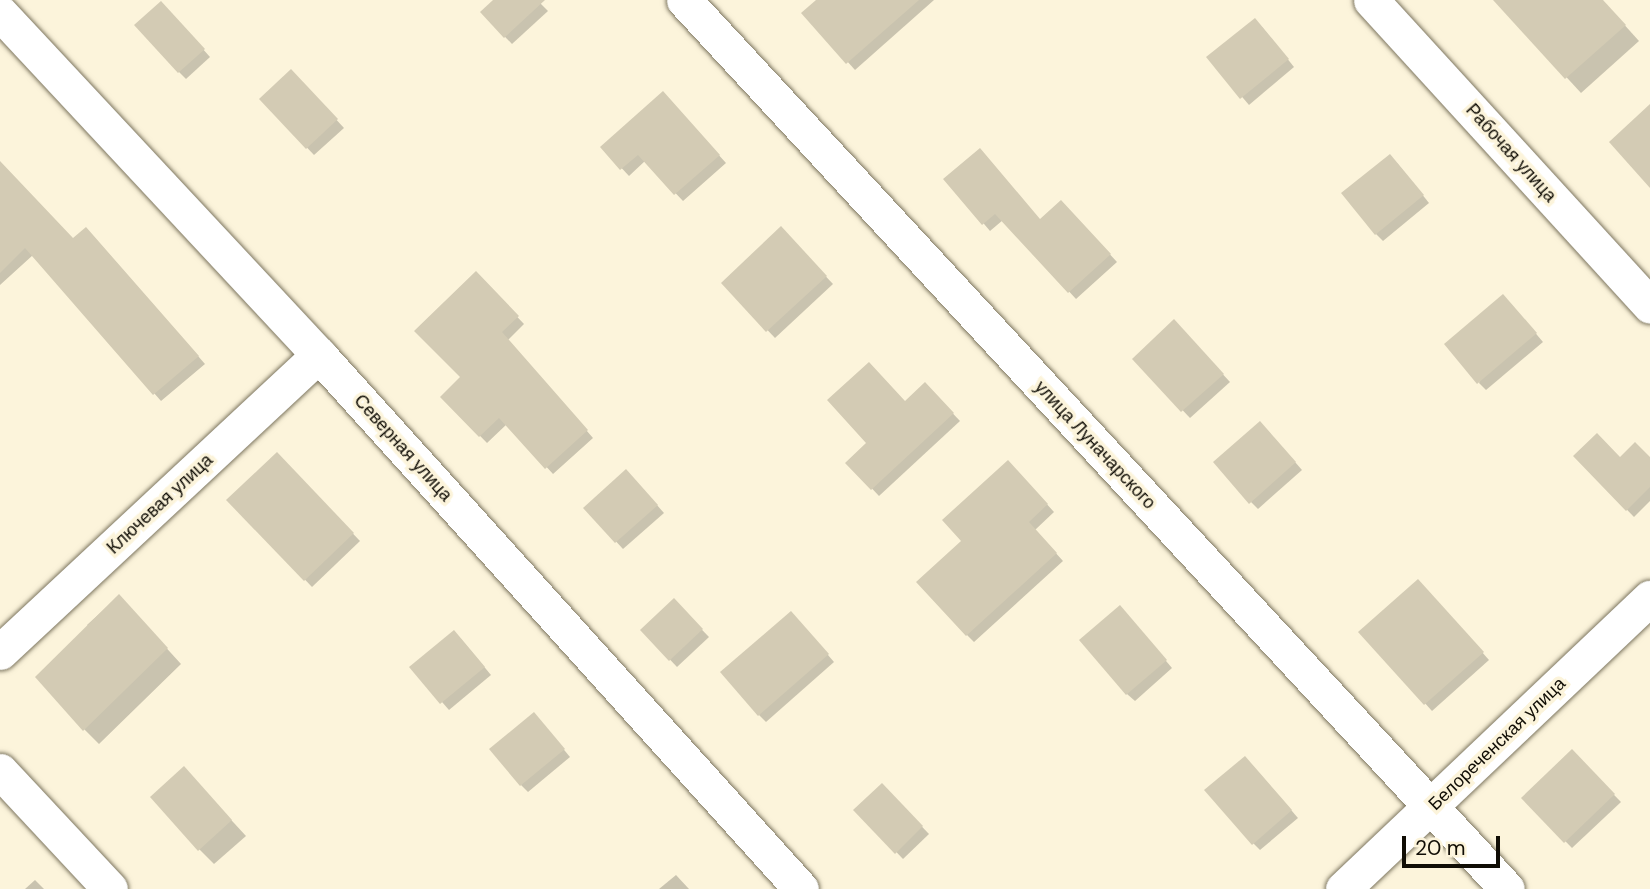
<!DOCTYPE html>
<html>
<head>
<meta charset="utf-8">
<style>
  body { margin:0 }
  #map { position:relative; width:1650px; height:889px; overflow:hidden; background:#fcf4db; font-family:"DM Sans",sans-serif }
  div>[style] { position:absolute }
  .shadow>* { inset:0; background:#0003 }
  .building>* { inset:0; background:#d3cbb4 }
  .roads { filter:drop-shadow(0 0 2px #7d7660) drop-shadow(0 0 2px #7d7660) }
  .minor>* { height:35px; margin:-17.5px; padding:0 17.5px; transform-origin:17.5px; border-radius:17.5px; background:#fff }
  span { translate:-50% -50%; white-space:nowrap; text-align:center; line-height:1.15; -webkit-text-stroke:7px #fcf4db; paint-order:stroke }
  .street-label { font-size:18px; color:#100d05 }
  .scale { position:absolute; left:1402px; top:836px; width:98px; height:32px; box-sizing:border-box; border:4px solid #100d05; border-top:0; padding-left:9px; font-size:21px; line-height:24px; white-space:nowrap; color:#100d05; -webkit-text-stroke:5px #fcf4db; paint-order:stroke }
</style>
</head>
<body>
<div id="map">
  <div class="shadow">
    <div style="clip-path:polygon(496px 0,537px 0,548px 11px,512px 44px,482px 13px)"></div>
    <div style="clip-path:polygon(819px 0,934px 0,855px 70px,804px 13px)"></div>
    <div style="clip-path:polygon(1510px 0,1602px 0,1639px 41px,1581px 93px,1502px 7px)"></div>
    <div style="clip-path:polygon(168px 10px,210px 57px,186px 79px,179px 72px)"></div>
    <div style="clip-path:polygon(1262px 27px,1294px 67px,1249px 105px,1209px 58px)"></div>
    <div style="clip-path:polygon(298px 78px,344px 128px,314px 155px,261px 99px)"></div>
    <div style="clip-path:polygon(670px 101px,726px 163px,683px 201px,645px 161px,629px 176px,602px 147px)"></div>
    <div style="clip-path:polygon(0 163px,73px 240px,93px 236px,205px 364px,161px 401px,33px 255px,0 285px)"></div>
    <div style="clip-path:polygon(1397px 163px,1429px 203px,1383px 241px,1376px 234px)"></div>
    <div style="clip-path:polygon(946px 179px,1041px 221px,1068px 209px,1117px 262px,1076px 299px,1003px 220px,990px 231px)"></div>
    <div style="clip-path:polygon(781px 229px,833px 284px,775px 338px,723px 283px)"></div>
    <div style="clip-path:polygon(476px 274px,524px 324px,508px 340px,593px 438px,553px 474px,507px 424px,487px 443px,442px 397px,462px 377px)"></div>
    <div style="clip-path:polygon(1510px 303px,1543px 342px,1486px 390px,1479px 383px)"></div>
    <div style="clip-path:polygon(1181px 329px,1230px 382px,1190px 418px,1134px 359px)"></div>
    <div style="clip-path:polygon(925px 384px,960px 421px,879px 496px,848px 463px)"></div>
    <div style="clip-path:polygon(1267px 430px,1302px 470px,1258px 509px,1251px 502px)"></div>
    <div style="clip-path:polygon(277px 454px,360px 541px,312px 587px,229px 500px)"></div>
    <div style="clip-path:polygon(1575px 456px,1650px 459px,1650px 501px,1634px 517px)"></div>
    <div style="clip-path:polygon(1015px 469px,1054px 512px,1035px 530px,1063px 561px,974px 642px,967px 635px,963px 541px)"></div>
    <div style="clip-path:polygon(633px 478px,664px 513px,623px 549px,585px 508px)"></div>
    <div style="clip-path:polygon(1425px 588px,1489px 660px,1432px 711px,1361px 632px)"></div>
    <div style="clip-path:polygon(119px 596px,181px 664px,99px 744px,84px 729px,91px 629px,87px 625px)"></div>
    <div style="clip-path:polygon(674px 601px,709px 637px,677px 667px,642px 630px)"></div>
    <div style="clip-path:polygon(1127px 615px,1172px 668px,1135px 701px,1127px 694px)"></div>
    <div style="clip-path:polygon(798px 620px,834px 662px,766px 722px,759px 715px)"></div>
    <div style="clip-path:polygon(461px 639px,491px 675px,449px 710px,442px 702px)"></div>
    <div style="clip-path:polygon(541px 722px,570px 757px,528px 792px,521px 785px)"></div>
    <div style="clip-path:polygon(1572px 752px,1621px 802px,1572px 848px,1523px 798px)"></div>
    <div style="clip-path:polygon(1252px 765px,1298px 818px,1260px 850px,1253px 843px)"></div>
    <div style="clip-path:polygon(198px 784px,246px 836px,214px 864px,199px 849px)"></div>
    <div style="clip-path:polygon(882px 785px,929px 834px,903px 859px,856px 810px)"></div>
    <div style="clip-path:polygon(676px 875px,689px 889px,659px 889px)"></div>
    <div style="clip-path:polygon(35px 880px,44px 889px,25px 889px)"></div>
  </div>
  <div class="building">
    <div style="clip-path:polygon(493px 0,545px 0,504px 38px,480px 12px)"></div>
    <div style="clip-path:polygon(816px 0,919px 0,846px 64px,801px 13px)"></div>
    <div style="clip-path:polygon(1493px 0,1603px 0,1626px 25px,1565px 79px)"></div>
    <div style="clip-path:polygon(161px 1px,205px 49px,178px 73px,134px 25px)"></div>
    <div style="clip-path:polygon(1255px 18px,1289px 59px,1240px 99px,1206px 57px)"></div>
    <div style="clip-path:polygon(291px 69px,338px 119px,306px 149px,259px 99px)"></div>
    <div style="clip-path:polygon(663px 91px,720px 155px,674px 195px,638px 155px,620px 170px,600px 147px)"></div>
    <div style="clip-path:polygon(1650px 104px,1650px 188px,1609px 142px)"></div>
    <div style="clip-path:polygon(980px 148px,1040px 219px,1061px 200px,1111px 254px,1068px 293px,995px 214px,982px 225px,943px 179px)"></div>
    <div style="clip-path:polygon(1390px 154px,1424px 195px,1375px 235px,1341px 193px)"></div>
    <div style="clip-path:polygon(0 161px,73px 238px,86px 227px,199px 356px,153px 395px,25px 248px,0 273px)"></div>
    <div style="clip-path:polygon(781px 226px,827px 276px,766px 332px,721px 283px)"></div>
    <div style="clip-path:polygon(476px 271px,519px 316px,502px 332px,588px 430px,545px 469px,499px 418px,479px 437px,440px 397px,460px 377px,414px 331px)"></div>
    <div style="clip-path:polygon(1503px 294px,1537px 333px,1477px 384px,1444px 344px)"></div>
    <div style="clip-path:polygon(1174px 319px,1224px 374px,1181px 412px,1132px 359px)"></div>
    <div style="clip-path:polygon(869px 362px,905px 401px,925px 382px,954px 413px,871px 490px,845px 463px,866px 443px,827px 400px)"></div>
    <div style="clip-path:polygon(1260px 421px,1296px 462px,1249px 504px,1213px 462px)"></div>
    <div style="clip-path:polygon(1597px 433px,1620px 457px,1635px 442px,1650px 457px,1650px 487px,1626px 511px,1573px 456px)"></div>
    <div style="clip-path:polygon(277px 452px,354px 533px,304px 581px,226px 500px)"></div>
    <div style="clip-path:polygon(1008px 460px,1048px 504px,1029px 522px,1057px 553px,966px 636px,916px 582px,961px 541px,942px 520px)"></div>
    <div style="clip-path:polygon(626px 469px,658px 505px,615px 543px,583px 508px)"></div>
    <div style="clip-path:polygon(1418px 579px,1484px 652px,1424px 705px,1358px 632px)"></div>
    <div style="clip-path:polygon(119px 594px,168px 648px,83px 731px,35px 677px)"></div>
    <div style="clip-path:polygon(674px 598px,703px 629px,669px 661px,640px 630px)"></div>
    <div style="clip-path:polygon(1120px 605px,1167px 660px,1126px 695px,1079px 640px)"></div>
    <div style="clip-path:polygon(791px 611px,829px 654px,758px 716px,720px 672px)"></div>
    <div style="clip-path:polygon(454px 630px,485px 667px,440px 704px,409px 667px)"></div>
    <div style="clip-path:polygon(534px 712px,565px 749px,520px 786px,489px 749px)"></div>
    <div style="clip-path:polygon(1572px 749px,1615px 794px,1564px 843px,1521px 798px)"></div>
    <div style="clip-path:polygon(1245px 756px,1292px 810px,1252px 845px,1204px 790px)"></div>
    <div style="clip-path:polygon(184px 766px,232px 820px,198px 851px,150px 797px)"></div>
    <div style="clip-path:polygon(882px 783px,923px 826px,895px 854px,853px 810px)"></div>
  </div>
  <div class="roads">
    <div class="minor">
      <div style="left:684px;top:0;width:1211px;rotate:47.21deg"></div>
      <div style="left:1371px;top:0;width:414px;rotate:47.6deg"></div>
      <div style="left:0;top:13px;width:468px;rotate:47deg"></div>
      <div style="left:319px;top:355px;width:719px;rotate:47.93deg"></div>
      <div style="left:0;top:652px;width:436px;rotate:-43deg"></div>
      <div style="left:0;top:771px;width:161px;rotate:47deg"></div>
      <div style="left:1343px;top:889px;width:423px;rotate:-43.5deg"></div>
    </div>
  </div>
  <div class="street-label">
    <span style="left:1511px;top:153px;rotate:48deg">Рабочая улица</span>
    <span style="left:1095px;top:445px;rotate:47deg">улица Луначарского</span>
    <span style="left:403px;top:448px;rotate:48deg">Северная улица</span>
    <span style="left:160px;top:504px;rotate:-43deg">Ключевая улица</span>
    <span style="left:1497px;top:744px;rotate:-44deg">Белореченская улица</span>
  </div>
  <div class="scale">20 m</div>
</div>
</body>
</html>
